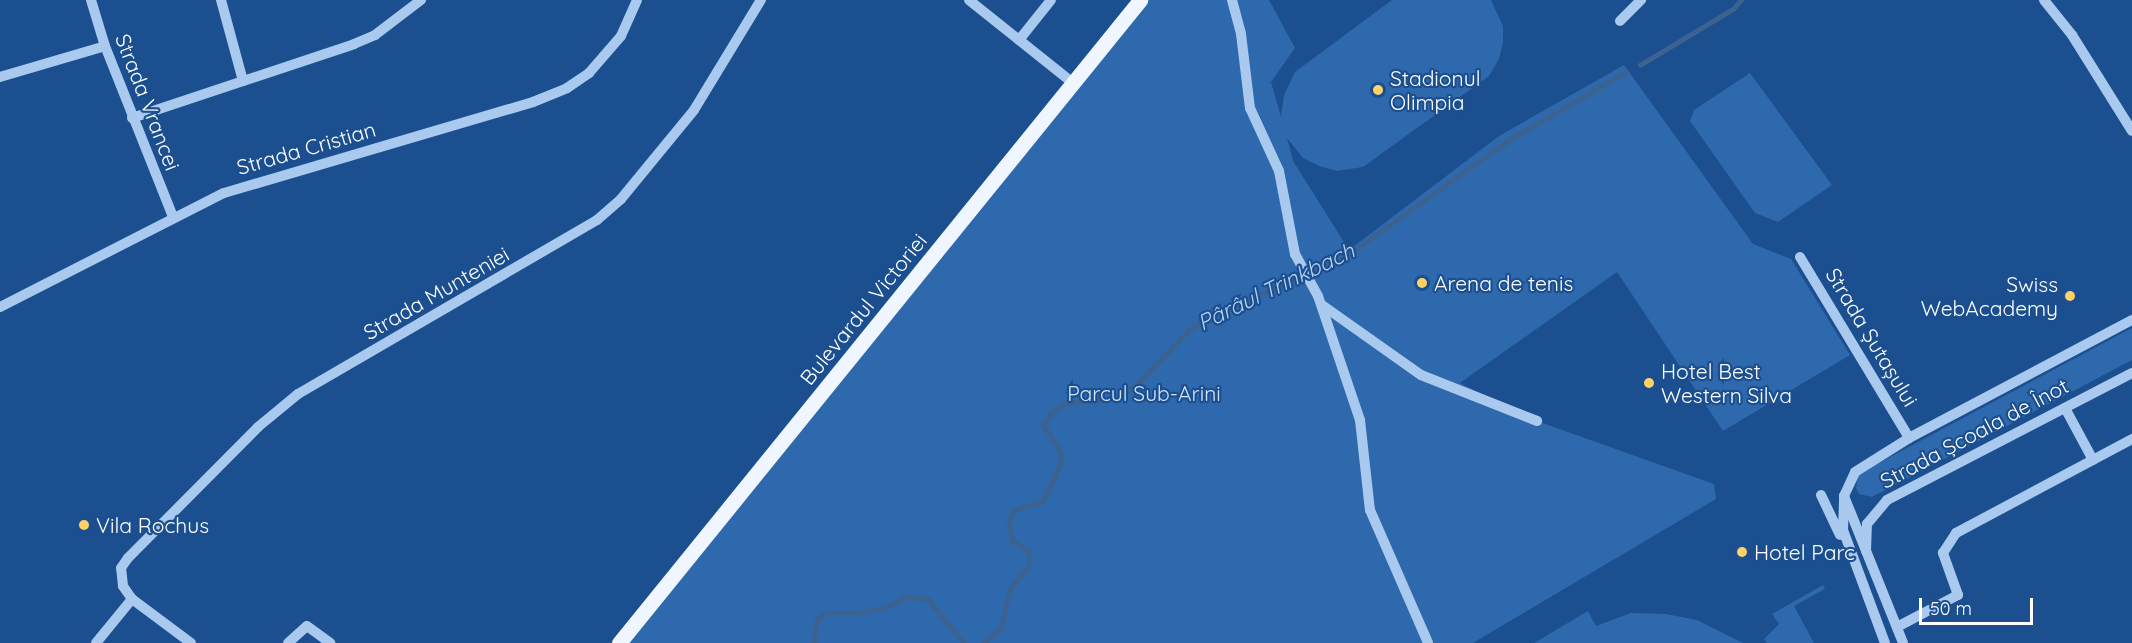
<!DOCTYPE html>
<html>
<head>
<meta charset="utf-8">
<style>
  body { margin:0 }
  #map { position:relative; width:2132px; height:643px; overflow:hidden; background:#1b4f8f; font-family:Quicksand,sans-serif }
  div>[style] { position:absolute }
  .green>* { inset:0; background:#2e69ad }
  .stream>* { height:4.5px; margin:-2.25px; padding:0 2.25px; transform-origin:2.25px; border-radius:2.25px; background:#3c6290 }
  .minor>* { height:10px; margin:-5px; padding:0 5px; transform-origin:5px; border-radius:5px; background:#a9c9ee }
  .major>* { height:15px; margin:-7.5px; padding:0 7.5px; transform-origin:7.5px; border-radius:7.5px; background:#f0f6ff }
  .dots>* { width:16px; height:16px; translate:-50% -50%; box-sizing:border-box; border:3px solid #1b4f8f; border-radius:50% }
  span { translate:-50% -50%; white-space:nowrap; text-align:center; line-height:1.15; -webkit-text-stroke:4.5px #1b4f8f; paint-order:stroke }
  .poi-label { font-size:21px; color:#fff }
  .left { translate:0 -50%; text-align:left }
  .right { translate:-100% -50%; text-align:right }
  .street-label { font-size:21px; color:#fff }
  .park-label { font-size:21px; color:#cfe3fa }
  .water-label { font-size:22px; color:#b5d3f5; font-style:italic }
  .scale { position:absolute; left:1919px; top:598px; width:114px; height:27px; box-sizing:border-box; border:3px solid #fff; border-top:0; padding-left:8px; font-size:18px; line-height:21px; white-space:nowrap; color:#fff; -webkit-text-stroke:4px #1b4f8f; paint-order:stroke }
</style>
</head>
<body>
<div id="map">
  <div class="green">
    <div style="clip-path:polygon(1141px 0,1269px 0,1295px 48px,1271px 82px,1281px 117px,1284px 95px,1295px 72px,1392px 0,1491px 0,1503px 26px,1503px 42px,1499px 59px,1489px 76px,1363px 167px,1337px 171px,1319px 166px,1303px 158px,1287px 138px,1293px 161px,1349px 250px,1499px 136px,1624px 65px,1753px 244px,1791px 259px,1850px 355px,1723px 431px,1617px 272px,1460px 383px,1537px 421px,1714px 484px,1716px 499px,1473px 643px,620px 643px)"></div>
    <div style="clip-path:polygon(1750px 73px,1832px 185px,1778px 222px,1755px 213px,1690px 121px,1694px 110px)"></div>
    <div style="clip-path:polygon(2132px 328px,2132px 360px,1872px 497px,1859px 494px,1856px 488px,1858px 474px)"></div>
    <div style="clip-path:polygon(1823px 585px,1825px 589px,1794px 606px,1814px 643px,1767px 643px,1764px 639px,1779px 624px,1772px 614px)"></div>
    <div style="clip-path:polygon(1588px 611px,1596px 626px,1631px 613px,1666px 614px,1697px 620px,1743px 643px,1534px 643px)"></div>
  </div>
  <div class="stream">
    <div style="left:1640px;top:65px;width:109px;rotate:-31.1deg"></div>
    <div style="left:1733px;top:9px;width:12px;rotate:-48deg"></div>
    <div style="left:814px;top:643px;width:22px;rotate:-85deg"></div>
    <div style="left:816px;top:621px;width:12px;rotate:-42deg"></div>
    <div style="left:825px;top:613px;width:34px"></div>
    <div style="left:859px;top:613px;width:29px;rotate:-12deg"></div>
    <div style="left:887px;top:607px;width:21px;rotate:-29deg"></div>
    <div style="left:905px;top:597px;width:23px;rotate:5deg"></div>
    <div style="left:928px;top:599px;width:57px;rotate:50.7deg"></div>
    <div style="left:984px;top:643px;width:23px;rotate:-41deg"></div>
    <div style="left:1001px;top:628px;width:41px;rotate:-77.3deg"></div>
    <div style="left:1010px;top:588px;width:28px;rotate:-48deg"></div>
    <div style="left:1029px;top:567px;width:15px;rotate:-90deg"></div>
    <div style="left:1029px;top:552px;width:20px;rotate:-147deg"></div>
    <div style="left:1012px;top:541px;width:20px;rotate:-99deg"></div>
    <div style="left:1009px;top:521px;width:12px;rotate:-66deg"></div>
    <div style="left:1014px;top:510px;width:30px;rotate:-17deg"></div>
    <div style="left:1043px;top:501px;width:43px;rotate:-65.2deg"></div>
    <div style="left:1061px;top:462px;width:11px;rotate:-95deg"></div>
    <div style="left:1060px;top:451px;width:31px;rotate:-123deg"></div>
    <div style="left:1043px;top:425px;width:14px;rotate:-56deg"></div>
    <div style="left:1051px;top:413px;width:15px;rotate:-37deg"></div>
    <div style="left:1063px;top:404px;width:47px;rotate:-7.3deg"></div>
    <div style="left:1110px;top:398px;width:26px;rotate:-25deg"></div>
    <div style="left:1134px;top:387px;width:81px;rotate:-46deg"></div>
    <div style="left:1190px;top:329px;width:39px;rotate:-29deg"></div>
    <div style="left:1224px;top:310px;width:129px;rotate:-23.4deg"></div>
    <div style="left:1342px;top:259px;width:206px;rotate:-35.5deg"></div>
    <div style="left:1510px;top:139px;width:134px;rotate:-30deg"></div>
  </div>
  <div class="minor">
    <div style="left:91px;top:0;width:48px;rotate:73.1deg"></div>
    <div style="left:105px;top:46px;width:184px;rotate:68.3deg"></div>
    <div style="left:221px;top:0;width:84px;rotate:74.8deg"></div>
    <div style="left:969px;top:0;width:133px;rotate:38.6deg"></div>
    <div style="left:1232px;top:0;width:35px;rotate:75deg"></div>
    <div style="left:1241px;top:34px;width:75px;rotate:83.1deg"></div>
    <div style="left:1250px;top:108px;width:69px;rotate:65.3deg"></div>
    <div style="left:1279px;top:171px;width:85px;rotate:79.1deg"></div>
    <div style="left:1295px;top:254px;width:48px;rotate:61.3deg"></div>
    <div style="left:1318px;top:296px;width:131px;rotate:71.3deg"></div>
    <div style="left:1360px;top:420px;width:91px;rotate:83.7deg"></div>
    <div style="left:1370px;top:510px;width:145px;rotate:66.4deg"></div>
    <div style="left:2044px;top:0;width:45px;rotate:51.3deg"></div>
    <div style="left:2072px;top:35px;width:113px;rotate:58deg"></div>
    <div style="left:1620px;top:21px;width:30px;rotate:-45deg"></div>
    <div style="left:1019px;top:40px;width:51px;rotate:-51.3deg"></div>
    <div style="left:0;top:77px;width:109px;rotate:-16.4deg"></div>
    <div style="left:132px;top:118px;width:234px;rotate:-18.4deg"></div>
    <div style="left:354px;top:44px;width:23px;rotate:-23deg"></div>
    <div style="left:375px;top:35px;width:58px;rotate:-37.3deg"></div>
    <div style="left:1800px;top:257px;width:211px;rotate:58.9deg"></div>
    <div style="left:1322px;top:305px;width:121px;rotate:35.3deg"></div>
    <div style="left:1421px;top:375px;width:125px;rotate:21.6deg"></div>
    <div style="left:0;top:307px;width:251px;rotate:-27deg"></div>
    <div style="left:224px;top:193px;width:322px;rotate:-16.4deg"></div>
    <div style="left:533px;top:102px;width:37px;rotate:-22deg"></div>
    <div style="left:567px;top:88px;width:27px;rotate:-34deg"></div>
    <div style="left:589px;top:73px;width:49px;rotate:-49.1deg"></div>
    <div style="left:621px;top:36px;width:39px;rotate:-66deg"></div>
    <div style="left:2065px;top:408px;width:59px;rotate:61.7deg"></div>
    <div style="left:1821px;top:495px;width:44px;rotate:64.6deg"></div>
    <div style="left:1844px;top:496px;width:158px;rotate:68.1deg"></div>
    <div style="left:1866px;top:551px;width:27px;rotate:-88deg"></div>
    <div style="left:1867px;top:524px;width:31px;rotate:-50deg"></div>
    <div style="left:1887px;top:500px;width:276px;rotate:-27.4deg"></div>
    <div style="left:1897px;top:627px;width:69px;rotate:-27.7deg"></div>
    <div style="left:1958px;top:595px;width:45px;rotate:-109.7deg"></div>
    <div style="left:1943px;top:553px;width:24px;rotate:-57deg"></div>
    <div style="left:1956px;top:533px;width:200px;rotate:-28.1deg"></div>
    <div style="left:96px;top:643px;width:57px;rotate:-50.7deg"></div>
    <div style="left:191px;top:643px;width:74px;rotate:-143.3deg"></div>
    <div style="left:132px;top:599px;width:16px;rotate:-125deg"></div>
    <div style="left:123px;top:586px;width:18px;rotate:-96deg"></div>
    <div style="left:121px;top:568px;width:12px;rotate:-55deg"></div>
    <div style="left:128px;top:558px;width:185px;rotate:-45.2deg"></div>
    <div style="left:258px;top:427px;width:52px;rotate:-39.5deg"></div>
    <div style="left:298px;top:394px;width:346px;rotate:-30.2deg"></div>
    <div style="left:597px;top:220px;width:32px;rotate:-41deg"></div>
    <div style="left:621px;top:199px;width:115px;rotate:-50.6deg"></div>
    <div style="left:694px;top:110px;width:129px;rotate:-58.7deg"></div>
    <div style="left:288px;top:643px;width:25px;rotate:-42deg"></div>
    <div style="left:307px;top:626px;width:29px;rotate:36deg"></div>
    <div style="left:1885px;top:643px;width:121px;rotate:-110.4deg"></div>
    <div style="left:1843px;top:530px;width:34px;rotate:-88deg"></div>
    <div style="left:1844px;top:496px;width:26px;rotate:-65deg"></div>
    <div style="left:1855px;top:472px;width:64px;rotate:-32.2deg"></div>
    <div style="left:1909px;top:438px;width:252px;rotate:-27.9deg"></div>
  </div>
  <div class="major">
    <div style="left:619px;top:643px;width:828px;rotate:-50.98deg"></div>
  </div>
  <div class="dots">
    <div style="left:1378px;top:90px;background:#ffd166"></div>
    <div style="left:1422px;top:283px;background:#ffd166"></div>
    <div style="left:2070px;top:296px;background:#ffd166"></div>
    <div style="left:1649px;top:383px;background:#ffd166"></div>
    <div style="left:84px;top:525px;background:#ffd166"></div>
    <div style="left:1742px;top:552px;background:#ffd166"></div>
  </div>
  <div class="poi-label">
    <span class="left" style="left:1390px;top:90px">Stadionul<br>Olimpia</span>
    <span class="left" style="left:1434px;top:283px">Arena de tenis</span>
    <span class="right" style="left:2058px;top:296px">Swiss<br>WebAcademy</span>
    <span class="left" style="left:1661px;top:383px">Hotel Best<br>Western Silva</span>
    <span class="left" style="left:96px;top:525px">Vila Rochus</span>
    <span class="left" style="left:1754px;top:552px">Hotel Parc</span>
  </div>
  <div class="street-label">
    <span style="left:148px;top:102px;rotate:69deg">Strada Vrancei</span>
    <span style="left:306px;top:148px;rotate:-16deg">Strada Cristian</span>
    <span style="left:436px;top:293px;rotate:-30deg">Strada Munteniei</span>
    <span style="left:863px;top:309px;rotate:-51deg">Bulevardul Victoriei</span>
    <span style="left:1872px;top:337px;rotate:59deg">Strada Șutașului</span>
    <span style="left:1974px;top:433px;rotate:-28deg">Strada Școala de Înot</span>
  </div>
  <div class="park-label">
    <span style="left:1144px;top:393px">Parcul Sub-Arini</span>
  </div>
  <div class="water-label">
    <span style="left:1276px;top:287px;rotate:-26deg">Pârâul Trinkbach</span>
  </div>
  <div class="scale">50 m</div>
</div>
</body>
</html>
